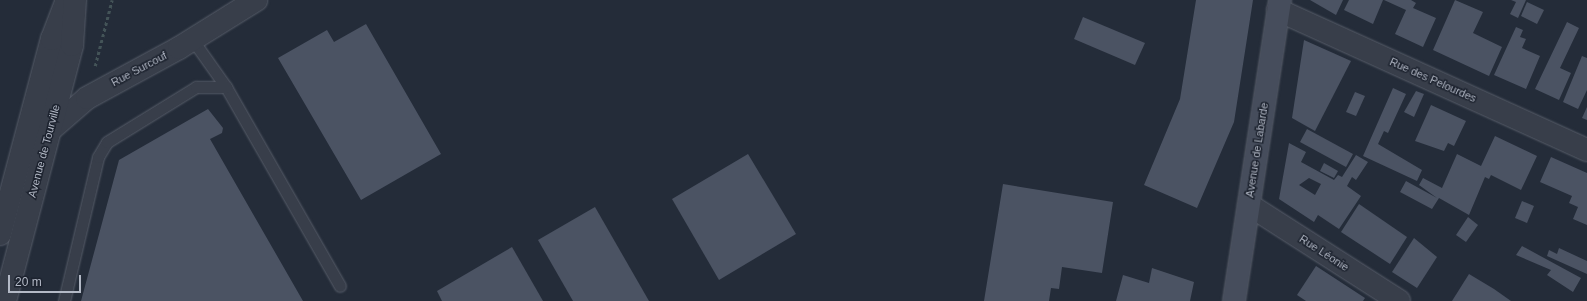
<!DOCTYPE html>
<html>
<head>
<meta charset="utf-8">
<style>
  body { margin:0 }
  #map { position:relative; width:1587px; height:301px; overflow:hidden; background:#242c39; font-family:Helvetica,sans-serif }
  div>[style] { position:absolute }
  .building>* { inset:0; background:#4b5363 }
  .path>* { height:2.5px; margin-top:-1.25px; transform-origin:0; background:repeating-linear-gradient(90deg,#445458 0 3px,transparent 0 6px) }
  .roads { filter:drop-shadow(0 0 1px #565c68) drop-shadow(0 0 1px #565c68) }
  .lane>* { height:11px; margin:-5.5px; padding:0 5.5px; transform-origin:5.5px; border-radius:5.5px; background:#383e4a }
  .street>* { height:22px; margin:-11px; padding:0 11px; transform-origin:11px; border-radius:11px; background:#383e4a }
  .secondary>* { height:22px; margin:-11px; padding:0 11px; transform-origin:11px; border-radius:11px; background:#464d5c }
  span { translate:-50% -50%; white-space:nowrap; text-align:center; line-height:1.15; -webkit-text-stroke:3px #1d232f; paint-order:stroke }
  .street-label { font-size:11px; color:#b3b9c6 }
  .scale { position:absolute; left:8px; top:275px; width:73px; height:18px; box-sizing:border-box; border:2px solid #b3b9c6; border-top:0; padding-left:5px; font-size:12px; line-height:14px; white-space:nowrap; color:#b3b9c6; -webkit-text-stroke:3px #1d232f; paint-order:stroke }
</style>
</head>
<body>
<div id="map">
  <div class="building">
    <div style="clip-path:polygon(1196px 0,1253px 0,1234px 122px,1197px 208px,1144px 185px,1180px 99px)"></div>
    <div style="clip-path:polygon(1310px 0,1343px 0,1336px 15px)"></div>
    <div style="clip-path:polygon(1349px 0,1383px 0,1373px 24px,1344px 10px)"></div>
    <div style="clip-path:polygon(1384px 0,1411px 0,1416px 3px,1413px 8px,1436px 18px,1423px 47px,1395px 34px,1406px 10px)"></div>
    <div style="clip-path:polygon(1455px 0,1483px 12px,1473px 33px,1502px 47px,1489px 76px,1433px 50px)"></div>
    <div style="clip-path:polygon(1511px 0,1526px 0,1518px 18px,1510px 14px,1516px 2px)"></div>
    <div style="clip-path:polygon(1527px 2px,1544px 10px,1537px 24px,1521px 16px)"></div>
    <div style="clip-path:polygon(1083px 17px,1145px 43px,1135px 65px,1074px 39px)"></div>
    <div style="clip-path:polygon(1567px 22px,1579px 28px,1560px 68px,1571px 73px,1559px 100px,1535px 89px)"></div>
    <div style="clip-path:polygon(366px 24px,441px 154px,361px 200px,278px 58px,327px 30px,334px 42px)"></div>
    <div style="clip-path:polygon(1516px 27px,1523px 30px,1520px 37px,1526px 39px,1522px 48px,1540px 56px,1526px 89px,1494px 75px)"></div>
    <div style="clip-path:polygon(1304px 40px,1351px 61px,1315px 131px,1292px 118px)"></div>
    <div style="clip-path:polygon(1582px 56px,1587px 58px,1587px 90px,1578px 109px,1563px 102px)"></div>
    <div style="clip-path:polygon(1393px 88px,1406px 94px,1388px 133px,1384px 131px,1378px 144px,1422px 170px,1417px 181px,1363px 156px)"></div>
    <div style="clip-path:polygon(1416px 91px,1424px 94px,1414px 117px,1404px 112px)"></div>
    <div style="clip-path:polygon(1355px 92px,1365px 96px,1356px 116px,1346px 112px)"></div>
    <div style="clip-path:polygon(1431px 105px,1466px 121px,1454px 146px,1448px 143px,1444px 151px,1415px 141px)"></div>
    <div style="clip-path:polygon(1587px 107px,1587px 120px,1582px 118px)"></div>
    <div style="clip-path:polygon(208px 109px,223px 128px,222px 133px,210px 139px,303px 301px,81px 301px,119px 160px)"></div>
    <div style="clip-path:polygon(1307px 129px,1353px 154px,1346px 167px,1300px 142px)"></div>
    <div style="clip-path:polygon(1495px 136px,1537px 156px,1521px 190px,1491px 175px,1489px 179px,1485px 177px,1469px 215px,1439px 198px,1432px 209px,1400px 192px,1406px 181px,1437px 198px,1419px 185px,1423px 178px,1442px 188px,1457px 154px,1481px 166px)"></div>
    <div style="clip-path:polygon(evenodd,1289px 143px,1306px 152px,1301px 162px,1334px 180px,1338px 175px,1342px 177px,1356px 155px,1368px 162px,1356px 180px,1352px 177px,1347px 186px,1361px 196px,1339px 229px,1318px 215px,1314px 222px,1279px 199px,1289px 143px,1309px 178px,1321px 184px,1315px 195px,1299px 185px,1309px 178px)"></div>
    <div style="clip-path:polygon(748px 154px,796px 234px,719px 280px,672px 199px)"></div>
    <div style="clip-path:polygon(1551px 157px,1587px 173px,1587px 225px,1573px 219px,1578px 207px,1569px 203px,1572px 196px,1540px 182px)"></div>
    <div style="clip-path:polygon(1324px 163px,1338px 171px,1334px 178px,1320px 171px)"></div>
    <div style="clip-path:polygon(1003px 184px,1113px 202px,1102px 273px,1062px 267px,1059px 289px,1051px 288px,1049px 301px,984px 301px)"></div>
    <div style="clip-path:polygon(1522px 201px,1534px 206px,1527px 223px,1515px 218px)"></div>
    <div style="clip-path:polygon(1359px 204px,1407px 237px,1390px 264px,1341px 232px)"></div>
    <div style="clip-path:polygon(595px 207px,649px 301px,573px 301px,538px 240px)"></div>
    <div style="clip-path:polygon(1468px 217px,1478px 225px,1466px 242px,1456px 235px)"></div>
    <div style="clip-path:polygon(1414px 238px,1437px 257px,1417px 288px,1392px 272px)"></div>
    <div style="clip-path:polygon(1522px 246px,1581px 278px,1573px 292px,1547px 275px,1551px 270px,1516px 255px)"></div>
    <div style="clip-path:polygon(512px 247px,543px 301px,442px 301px,437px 291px)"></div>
    <div style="clip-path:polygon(1559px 248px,1587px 261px,1587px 274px,1547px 256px,1549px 250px,1557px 254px)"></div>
    <div style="clip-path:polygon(1316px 266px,1365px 298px,1363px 301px,1306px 301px,1297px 295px)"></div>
    <div style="clip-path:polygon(1152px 268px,1194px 282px,1190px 301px,1116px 301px,1123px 275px,1149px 283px)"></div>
    <div style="clip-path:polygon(1469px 274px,1494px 289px,1511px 301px,1452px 301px)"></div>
  </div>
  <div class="path">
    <div style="left:95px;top:66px;width:68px;rotate:-75.6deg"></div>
  </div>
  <div class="roads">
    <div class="lane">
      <div style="left:192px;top:39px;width:59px;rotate:54.7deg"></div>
      <div style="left:226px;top:87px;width:229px;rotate:60.2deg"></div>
      <div style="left:64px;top:301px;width:148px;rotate:-76.7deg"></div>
      <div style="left:98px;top:157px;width:17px;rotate:-59deg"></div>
      <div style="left:107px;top:142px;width:105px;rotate:-31.7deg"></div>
      <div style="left:196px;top:87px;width:30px"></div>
    </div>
    <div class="street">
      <div style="left:1278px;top:10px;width:339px;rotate:24.4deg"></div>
      <div style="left:49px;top:131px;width:50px;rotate:-41deg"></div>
      <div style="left:87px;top:98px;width:105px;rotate:-28.5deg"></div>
      <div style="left:179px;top:48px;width:91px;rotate:-31.9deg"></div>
      <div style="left:1249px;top:205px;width:178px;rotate:32.6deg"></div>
      <div style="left:0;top:234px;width:202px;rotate:-75.1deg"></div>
      <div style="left:52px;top:39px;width:42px;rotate:-69deg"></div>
      <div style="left:5px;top:301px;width:265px;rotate:-75.3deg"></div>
      <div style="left:72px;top:45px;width:45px;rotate:-86.2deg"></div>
    </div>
    <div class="secondary">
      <div style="left:1234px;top:301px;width:304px;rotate:-81.3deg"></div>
    </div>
  </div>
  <div class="street-label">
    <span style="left:139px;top:69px;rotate:-28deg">Rue Surcouf</span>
    <span style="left:1433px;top:80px;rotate:24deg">Rue des Pelourdes</span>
    <span style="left:1257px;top:150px;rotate:-81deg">Avenue de Labarde</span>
    <span style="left:44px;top:151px;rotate:-75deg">Avenue de Tourville</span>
    <span style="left:1324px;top:253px;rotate:33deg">Rue Léonie</span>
  </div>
  <div class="scale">20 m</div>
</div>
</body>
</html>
